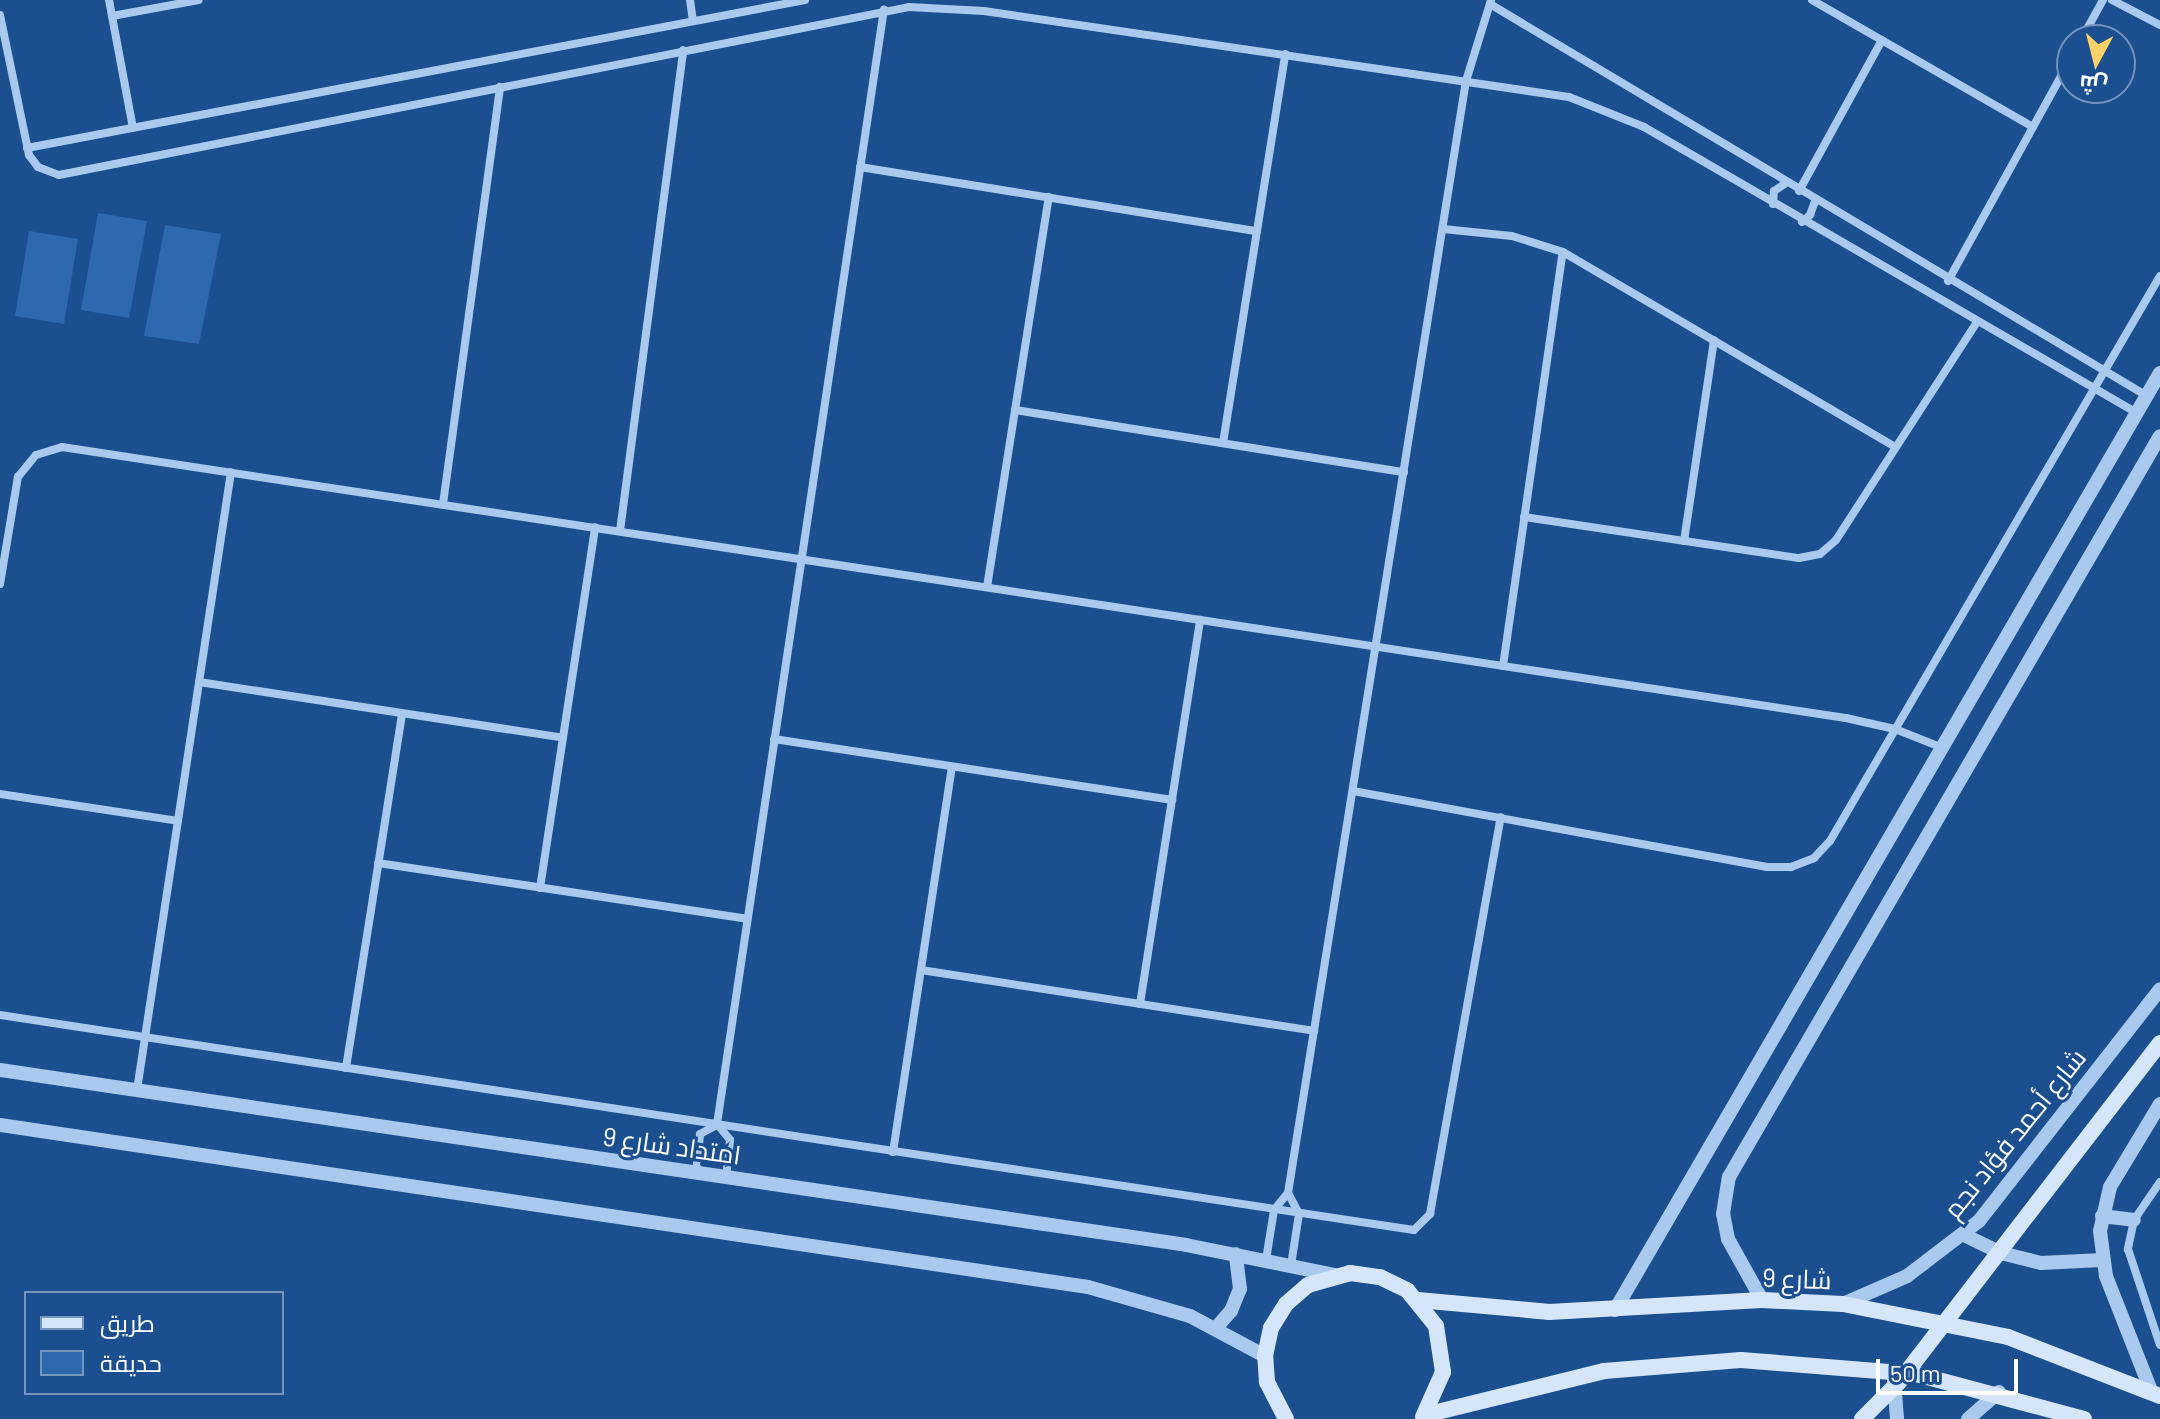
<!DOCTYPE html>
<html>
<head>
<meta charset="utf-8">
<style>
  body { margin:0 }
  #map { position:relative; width:2160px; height:1419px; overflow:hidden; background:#1b4f8f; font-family:Barlow,Cairo,sans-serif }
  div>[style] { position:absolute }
  .green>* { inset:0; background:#2e69ad }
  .minor>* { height:8px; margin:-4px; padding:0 4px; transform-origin:4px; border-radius:4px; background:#a9c9ee }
  .tertiary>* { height:14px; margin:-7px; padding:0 7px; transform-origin:7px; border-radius:7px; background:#a9c9ee }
  .secondary>* { height:16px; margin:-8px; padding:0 8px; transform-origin:8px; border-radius:8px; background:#d6e6fa }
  span { translate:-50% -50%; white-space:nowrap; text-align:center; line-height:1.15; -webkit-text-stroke:6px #1b4f8f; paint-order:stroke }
  .street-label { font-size:26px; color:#fff }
  .legend { position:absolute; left:24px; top:1291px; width:260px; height:104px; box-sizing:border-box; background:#1b4f8f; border:2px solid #7695bc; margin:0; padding:10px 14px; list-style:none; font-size:24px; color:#fff }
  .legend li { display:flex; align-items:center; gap:16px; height:40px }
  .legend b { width:40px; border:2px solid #7695bc }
  .north { position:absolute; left:2056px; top:24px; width:80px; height:80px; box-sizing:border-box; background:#1b4f8f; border:2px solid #7695bc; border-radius:50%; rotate:187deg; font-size:22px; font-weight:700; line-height:32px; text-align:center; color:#fff }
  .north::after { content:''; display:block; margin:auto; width:28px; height:36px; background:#ffd166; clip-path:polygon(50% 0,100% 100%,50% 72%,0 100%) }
  .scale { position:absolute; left:1876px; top:1359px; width:142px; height:36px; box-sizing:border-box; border:4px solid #fff; border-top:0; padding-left:10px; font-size:24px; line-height:28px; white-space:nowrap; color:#fff; -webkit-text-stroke:6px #1b4f8f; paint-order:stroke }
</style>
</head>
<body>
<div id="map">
  <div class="green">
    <div style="clip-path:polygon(98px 213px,147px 221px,129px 318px,81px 310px)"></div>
    <div style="clip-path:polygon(165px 225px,221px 234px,199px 344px,144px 336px)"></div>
    <div style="clip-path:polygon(29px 231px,78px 239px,64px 324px,15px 316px)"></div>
  </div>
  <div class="minor">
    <div style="left:109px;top:0;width:130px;rotate:79.4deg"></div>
    <div style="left:690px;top:0;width:21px;rotate:82deg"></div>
    <div style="left:1812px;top:0;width:255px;rotate:29.9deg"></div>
    <div style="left:2112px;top:0;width:54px;rotate:27.5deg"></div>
    <div style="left:1490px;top:4px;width:765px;rotate:30.82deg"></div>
    <div style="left:0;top:15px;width:143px;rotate:78.3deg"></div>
    <div style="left:29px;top:155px;width:15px;rotate:53deg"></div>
    <div style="left:38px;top:167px;width:22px;rotate:21deg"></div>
    <div style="left:59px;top:175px;width:866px;rotate:-11.18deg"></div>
    <div style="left:909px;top:7px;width:75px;rotate:3.1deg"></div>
    <div style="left:984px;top:11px;width:591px;rotate:8.36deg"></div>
    <div style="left:1569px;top:97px;width:81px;rotate:21.8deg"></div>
    <div style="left:1644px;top:127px;width:570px;rotate:30.12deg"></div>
    <div style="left:112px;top:16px;width:88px;rotate:-10.4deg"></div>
    <div style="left:2081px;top:40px;width:46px;rotate:-61.2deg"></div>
    <div style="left:27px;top:148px;width:792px;rotate:-10.77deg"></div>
    <div style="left:860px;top:167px;width:402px;rotate:9.2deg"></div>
    <div style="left:1799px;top:191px;width:172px;rotate:-61.2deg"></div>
    <div style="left:1773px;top:204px;width:13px;rotate:-86deg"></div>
    <div style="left:1774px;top:191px;width:14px;rotate:-34deg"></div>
    <div style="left:1802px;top:222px;width:11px;rotate:-41deg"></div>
    <div style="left:1810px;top:215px;width:15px;rotate:-70deg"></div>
    <div style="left:1443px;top:229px;width:69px;rotate:5.8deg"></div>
    <div style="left:1512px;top:236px;width:53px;rotate:17.4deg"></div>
    <div style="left:1563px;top:252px;width:386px;rotate:30.4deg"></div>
    <div style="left:1948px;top:281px;width:257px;rotate:-61.1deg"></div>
    <div style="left:1015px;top:410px;width:394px;rotate:9.1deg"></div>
    <div style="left:1223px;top:443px;width:394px;rotate:-80.9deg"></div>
    <div style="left:443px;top:504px;width:421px;rotate:-82.2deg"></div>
    <div style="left:1524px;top:517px;width:278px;rotate:8.5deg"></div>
    <div style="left:1799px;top:558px;width:21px;rotate:-11deg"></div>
    <div style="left:1820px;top:554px;width:21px;rotate:-41deg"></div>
    <div style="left:1836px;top:540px;width:260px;rotate:-57.1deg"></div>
    <div style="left:620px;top:531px;width:485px;rotate:-82.5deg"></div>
    <div style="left:1684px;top:541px;width:203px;rotate:-81.5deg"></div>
    <div style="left:0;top:584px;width:109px;rotate:-80.5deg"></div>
    <div style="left:18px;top:477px;width:28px;rotate:-51deg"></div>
    <div style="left:36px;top:455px;width:27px;rotate:-17deg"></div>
    <div style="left:62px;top:447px;width:1804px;rotate:8.64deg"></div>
    <div style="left:1846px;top:718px;width:50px;rotate:12.7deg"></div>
    <div style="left:1895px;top:729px;width:52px;rotate:21.6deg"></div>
    <div style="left:987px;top:587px;width:395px;rotate:-81deg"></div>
    <div style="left:1503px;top:666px;width:418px;rotate:-81.8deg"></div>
    <div style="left:199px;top:682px;width:368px;rotate:8.7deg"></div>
    <div style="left:774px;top:739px;width:403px;rotate:8.7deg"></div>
    <div style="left:1353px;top:791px;width:421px;rotate:10.4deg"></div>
    <div style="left:1767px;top:867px;width:24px"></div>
    <div style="left:1791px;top:867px;width:25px;rotate:-21deg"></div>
    <div style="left:1814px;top:858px;width:23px;rotate:-47deg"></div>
    <div style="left:1830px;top:841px;width:654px;rotate:-59.71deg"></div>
    <div style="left:0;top:794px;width:180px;rotate:8.6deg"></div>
    <div style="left:378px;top:863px;width:373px;rotate:8.6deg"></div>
    <div style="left:540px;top:888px;width:365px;rotate:-81.3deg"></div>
    <div style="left:921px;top:970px;width:398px;rotate:8.8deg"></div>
    <div style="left:1140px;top:1004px;width:389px;rotate:-81.1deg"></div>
    <div style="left:0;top:1015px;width:1430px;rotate:8.65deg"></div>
    <div style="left:1414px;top:1230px;width:23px;rotate:-45deg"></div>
    <div style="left:1430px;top:1214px;width:403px;rotate:-79.9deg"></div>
    <div style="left:346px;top:1068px;width:359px;rotate:-81deg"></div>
    <div style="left:137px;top:1090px;width:625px;rotate:-81.35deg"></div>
    <div style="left:717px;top:1124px;width:1127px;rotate:-81.48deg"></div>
    <div style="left:718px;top:1125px;width:19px;rotate:51deg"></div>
    <div style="left:730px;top:1140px;width:37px;rotate:96deg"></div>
    <div style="left:893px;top:1152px;width:389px;rotate:-81.3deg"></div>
    <div style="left:696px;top:1173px;width:39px;rotate:-84deg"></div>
    <div style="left:700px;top:1134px;width:19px;rotate:-28deg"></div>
    <div style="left:2160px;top:1182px;width:46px;rotate:124.4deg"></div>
    <div style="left:2134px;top:1220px;width:30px;rotate:102deg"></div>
    <div style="left:2128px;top:1249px;width:101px;rotate:71.6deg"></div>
    <div style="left:1288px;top:1193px;width:24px;rotate:62deg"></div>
    <div style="left:1299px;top:1214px;width:52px;rotate:98.9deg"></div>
    <div style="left:1266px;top:1260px;width:51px;rotate:-80.9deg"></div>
    <div style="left:1274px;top:1210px;width:22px;rotate:-51deg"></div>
    <div style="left:1288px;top:1193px;width:1126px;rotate:-80.91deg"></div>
    <div style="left:1466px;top:81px;width:85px;rotate:-72.8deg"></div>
  </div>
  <div class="tertiary">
    <div style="left:0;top:1070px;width:1199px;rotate:8.39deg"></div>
    <div style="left:1186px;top:1245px;width:152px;rotate:11.4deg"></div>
    <div style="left:0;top:1125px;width:1100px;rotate:8.47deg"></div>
    <div style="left:1088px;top:1287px;width:106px;rotate:15.9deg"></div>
    <div style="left:1190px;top:1316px;width:85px;rotate:28.1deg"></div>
    <div style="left:2102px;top:1216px;width:32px;rotate:7deg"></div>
    <div style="left:1964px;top:1235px;width:41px;rotate:25.9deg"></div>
    <div style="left:2001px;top:1253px;width:41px;rotate:14deg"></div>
    <div style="left:2041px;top:1263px;width:61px;rotate:-2.8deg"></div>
    <div style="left:1762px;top:1300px;width:70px;rotate:-119.1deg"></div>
    <div style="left:1728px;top:1239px;width:25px;rotate:-101deg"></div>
    <div style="left:1723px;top:1214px;width:37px;rotate:-81deg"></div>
    <div style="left:1729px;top:1177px;width:857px;rotate:-59.82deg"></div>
    <div style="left:1843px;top:1304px;width:70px;rotate:-23.6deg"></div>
    <div style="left:1907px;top:1276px;width:91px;rotate:-37.4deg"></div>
    <div style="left:1979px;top:1221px;width:294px;rotate:-52deg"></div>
    <div style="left:1615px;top:1310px;width:1084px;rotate:-59.82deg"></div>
    <div style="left:1216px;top:1328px;width:23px;rotate:-49deg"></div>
    <div style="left:1231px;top:1311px;width:24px;rotate:-68deg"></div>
    <div style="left:1240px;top:1289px;width:35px;rotate:-97deg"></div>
    <div style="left:1894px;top:1379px;width:40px;rotate:85.7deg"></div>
    <div style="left:2152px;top:1393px;width:126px;rotate:-111.5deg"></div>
    <div style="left:2106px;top:1276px;width:45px;rotate:-97.6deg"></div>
    <div style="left:2100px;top:1231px;width:45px;rotate:-77.2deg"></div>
    <div style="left:2110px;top:1187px;width:97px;rotate:-58.9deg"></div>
    <div style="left:1968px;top:1419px;width:41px;rotate:-41.1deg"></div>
  </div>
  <div class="secondary">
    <div style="left:1418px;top:1300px;width:132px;rotate:5.2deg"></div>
    <div style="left:1549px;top:1312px;width:213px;rotate:-3.2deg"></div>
    <div style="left:1762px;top:1300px;width:81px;rotate:2.8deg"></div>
    <div style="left:1843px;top:1304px;width:168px;rotate:11.3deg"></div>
    <div style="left:2008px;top:1337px;width:163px;rotate:21.2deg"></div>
    <div style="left:1425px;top:1415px;width:184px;rotate:-13.8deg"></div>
    <div style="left:1604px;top:1371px;width:137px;rotate:-4.6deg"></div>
    <div style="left:1741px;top:1360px;width:176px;rotate:4.6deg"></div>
    <div style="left:1916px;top:1374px;width:174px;rotate:15deg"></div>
    <div style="left:1286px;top:1419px;width:42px;rotate:-117.2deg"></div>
    <div style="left:1267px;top:1382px;width:26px;rotate:-94deg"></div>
    <div style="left:1265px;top:1356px;width:29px;rotate:-78deg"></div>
    <div style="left:1271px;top:1328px;width:28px;rotate:-58deg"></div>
    <div style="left:1286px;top:1304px;width:29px;rotate:-41deg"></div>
    <div style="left:1308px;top:1285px;width:44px;rotate:-15.9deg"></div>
    <div style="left:1350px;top:1273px;width:30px;rotate:8deg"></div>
    <div style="left:1380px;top:1277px;width:30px;rotate:26deg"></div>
    <div style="left:1407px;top:1290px;width:46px;rotate:51.1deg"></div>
    <div style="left:1436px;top:1326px;width:47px;rotate:81.3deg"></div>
    <div style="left:1443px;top:1372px;width:49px;rotate:114deg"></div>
    <div style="left:1862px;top:1419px;width:52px;rotate:-45deg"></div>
    <div style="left:1899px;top:1382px;width:428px;rotate:-52.4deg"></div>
  </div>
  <div class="street-label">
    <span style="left:2014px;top:1133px;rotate:-51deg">شارع أحمد فؤاد نجم</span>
    <span style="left:672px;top:1145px;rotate:8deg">امتداد شارع 9</span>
    <span style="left:1797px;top:1278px;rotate:2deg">شارع 9</span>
  </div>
  <ul class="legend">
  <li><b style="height:10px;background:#d6e6fa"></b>طريق</li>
  <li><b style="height:22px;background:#2e69ad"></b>حديقة</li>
  </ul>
  <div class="north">ش</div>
  <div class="scale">50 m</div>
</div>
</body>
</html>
